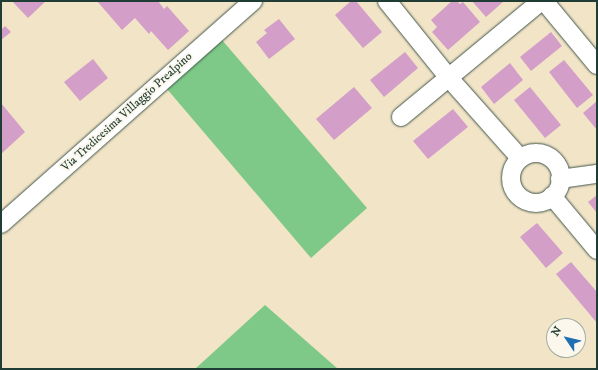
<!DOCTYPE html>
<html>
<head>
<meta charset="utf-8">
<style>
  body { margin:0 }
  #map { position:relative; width:598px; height:370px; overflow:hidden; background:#f2e4c7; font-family:"IM FELL DW Pica",serif }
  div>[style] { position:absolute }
  .green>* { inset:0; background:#7ec987 }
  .building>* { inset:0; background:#d39ec7 }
  .roads { filter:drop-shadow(0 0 1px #3f564a) drop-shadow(0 0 1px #3f564a) }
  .minor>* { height:18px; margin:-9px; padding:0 9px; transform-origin:9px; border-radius:9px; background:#fff }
  .minor>.ring { margin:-9px; padding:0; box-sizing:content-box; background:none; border:18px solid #fff; border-radius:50% }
  span { translate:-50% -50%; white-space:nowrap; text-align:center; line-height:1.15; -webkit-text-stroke:4px #fbf7ec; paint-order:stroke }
  .street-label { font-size:12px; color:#1f3d34 }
  .frame { position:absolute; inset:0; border:2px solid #1f3d34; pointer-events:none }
  .north { position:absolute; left:546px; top:318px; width:40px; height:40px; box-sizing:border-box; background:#fbf7ec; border:1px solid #a3ada2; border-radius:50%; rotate:305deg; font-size:11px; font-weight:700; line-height:16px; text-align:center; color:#1f3d34 }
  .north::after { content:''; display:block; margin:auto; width:14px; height:18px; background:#1f6fb2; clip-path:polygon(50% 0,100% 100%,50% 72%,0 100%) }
</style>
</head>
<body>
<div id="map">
  <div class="green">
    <div style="clip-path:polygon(222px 40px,367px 208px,311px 258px,167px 89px)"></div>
    <div style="clip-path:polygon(265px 305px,338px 369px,195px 369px)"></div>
  </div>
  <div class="building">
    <div style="clip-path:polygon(12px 1px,46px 1px,28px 18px)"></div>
    <div style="clip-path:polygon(97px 1px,158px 1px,164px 9px,167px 6px,189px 31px,168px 50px,151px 31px,149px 34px,135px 18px,122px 30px)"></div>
    <div style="clip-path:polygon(351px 1px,356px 1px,382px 32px,363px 48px,335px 15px)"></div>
    <div style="clip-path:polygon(452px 1px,457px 1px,460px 4px,463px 2px,480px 22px,448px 50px,432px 32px,437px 27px,431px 20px)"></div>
    <div style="clip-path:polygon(472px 1px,504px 1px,486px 17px)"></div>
    <div style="clip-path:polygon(279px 19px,295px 39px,269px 59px,256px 42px,267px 33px,264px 30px)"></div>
    <div style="clip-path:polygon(5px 26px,11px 32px,1px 40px,1px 30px)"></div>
    <div style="clip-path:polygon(551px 32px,562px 46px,531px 71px,520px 57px)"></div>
    <div style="clip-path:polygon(405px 52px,418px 68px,384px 97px,370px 80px)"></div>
    <div style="clip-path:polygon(93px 59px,108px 78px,80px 101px,64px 82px)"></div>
    <div style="clip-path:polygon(564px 60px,593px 95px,577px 108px,549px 72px)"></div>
    <div style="clip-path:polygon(510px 63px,523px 80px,494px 104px,481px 87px)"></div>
    <div style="clip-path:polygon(354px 87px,372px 108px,334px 140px,316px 119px)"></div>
    <div style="clip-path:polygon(530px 87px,561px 125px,545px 138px,514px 100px)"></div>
    <div style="clip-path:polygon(597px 101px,597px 130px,583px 113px)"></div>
    <div style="clip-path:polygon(1px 103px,25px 132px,1px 154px)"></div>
    <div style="clip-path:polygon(453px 109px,468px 127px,428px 159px,413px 141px)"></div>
    <div style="clip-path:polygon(597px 195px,597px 213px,588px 202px)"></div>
    <div style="clip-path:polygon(537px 223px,563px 253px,546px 268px,520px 237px)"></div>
    <div style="clip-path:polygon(571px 262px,597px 292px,597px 323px,556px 274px)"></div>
  </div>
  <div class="roads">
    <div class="minor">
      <div style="left:387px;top:1px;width:99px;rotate:51.2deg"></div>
      <div style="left:449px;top:78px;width:107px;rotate:48.4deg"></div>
      <div style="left:544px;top:1px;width:83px;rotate:50.4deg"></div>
      <div style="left:401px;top:117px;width:182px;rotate:-39.6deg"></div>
      <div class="ring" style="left:511px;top:153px;width:32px;height:32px"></div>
      <div style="left:560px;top:179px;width:37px;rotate:-8deg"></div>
      <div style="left:552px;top:196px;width:70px;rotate:50.2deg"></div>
      <div style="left:1px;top:224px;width:337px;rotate:-41.5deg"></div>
    </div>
  </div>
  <div class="street-label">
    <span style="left:127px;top:112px;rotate:-42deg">Via Tredicesima Villaggio Prealpino</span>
  </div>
  <div class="frame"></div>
  <div class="north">N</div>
</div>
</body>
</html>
